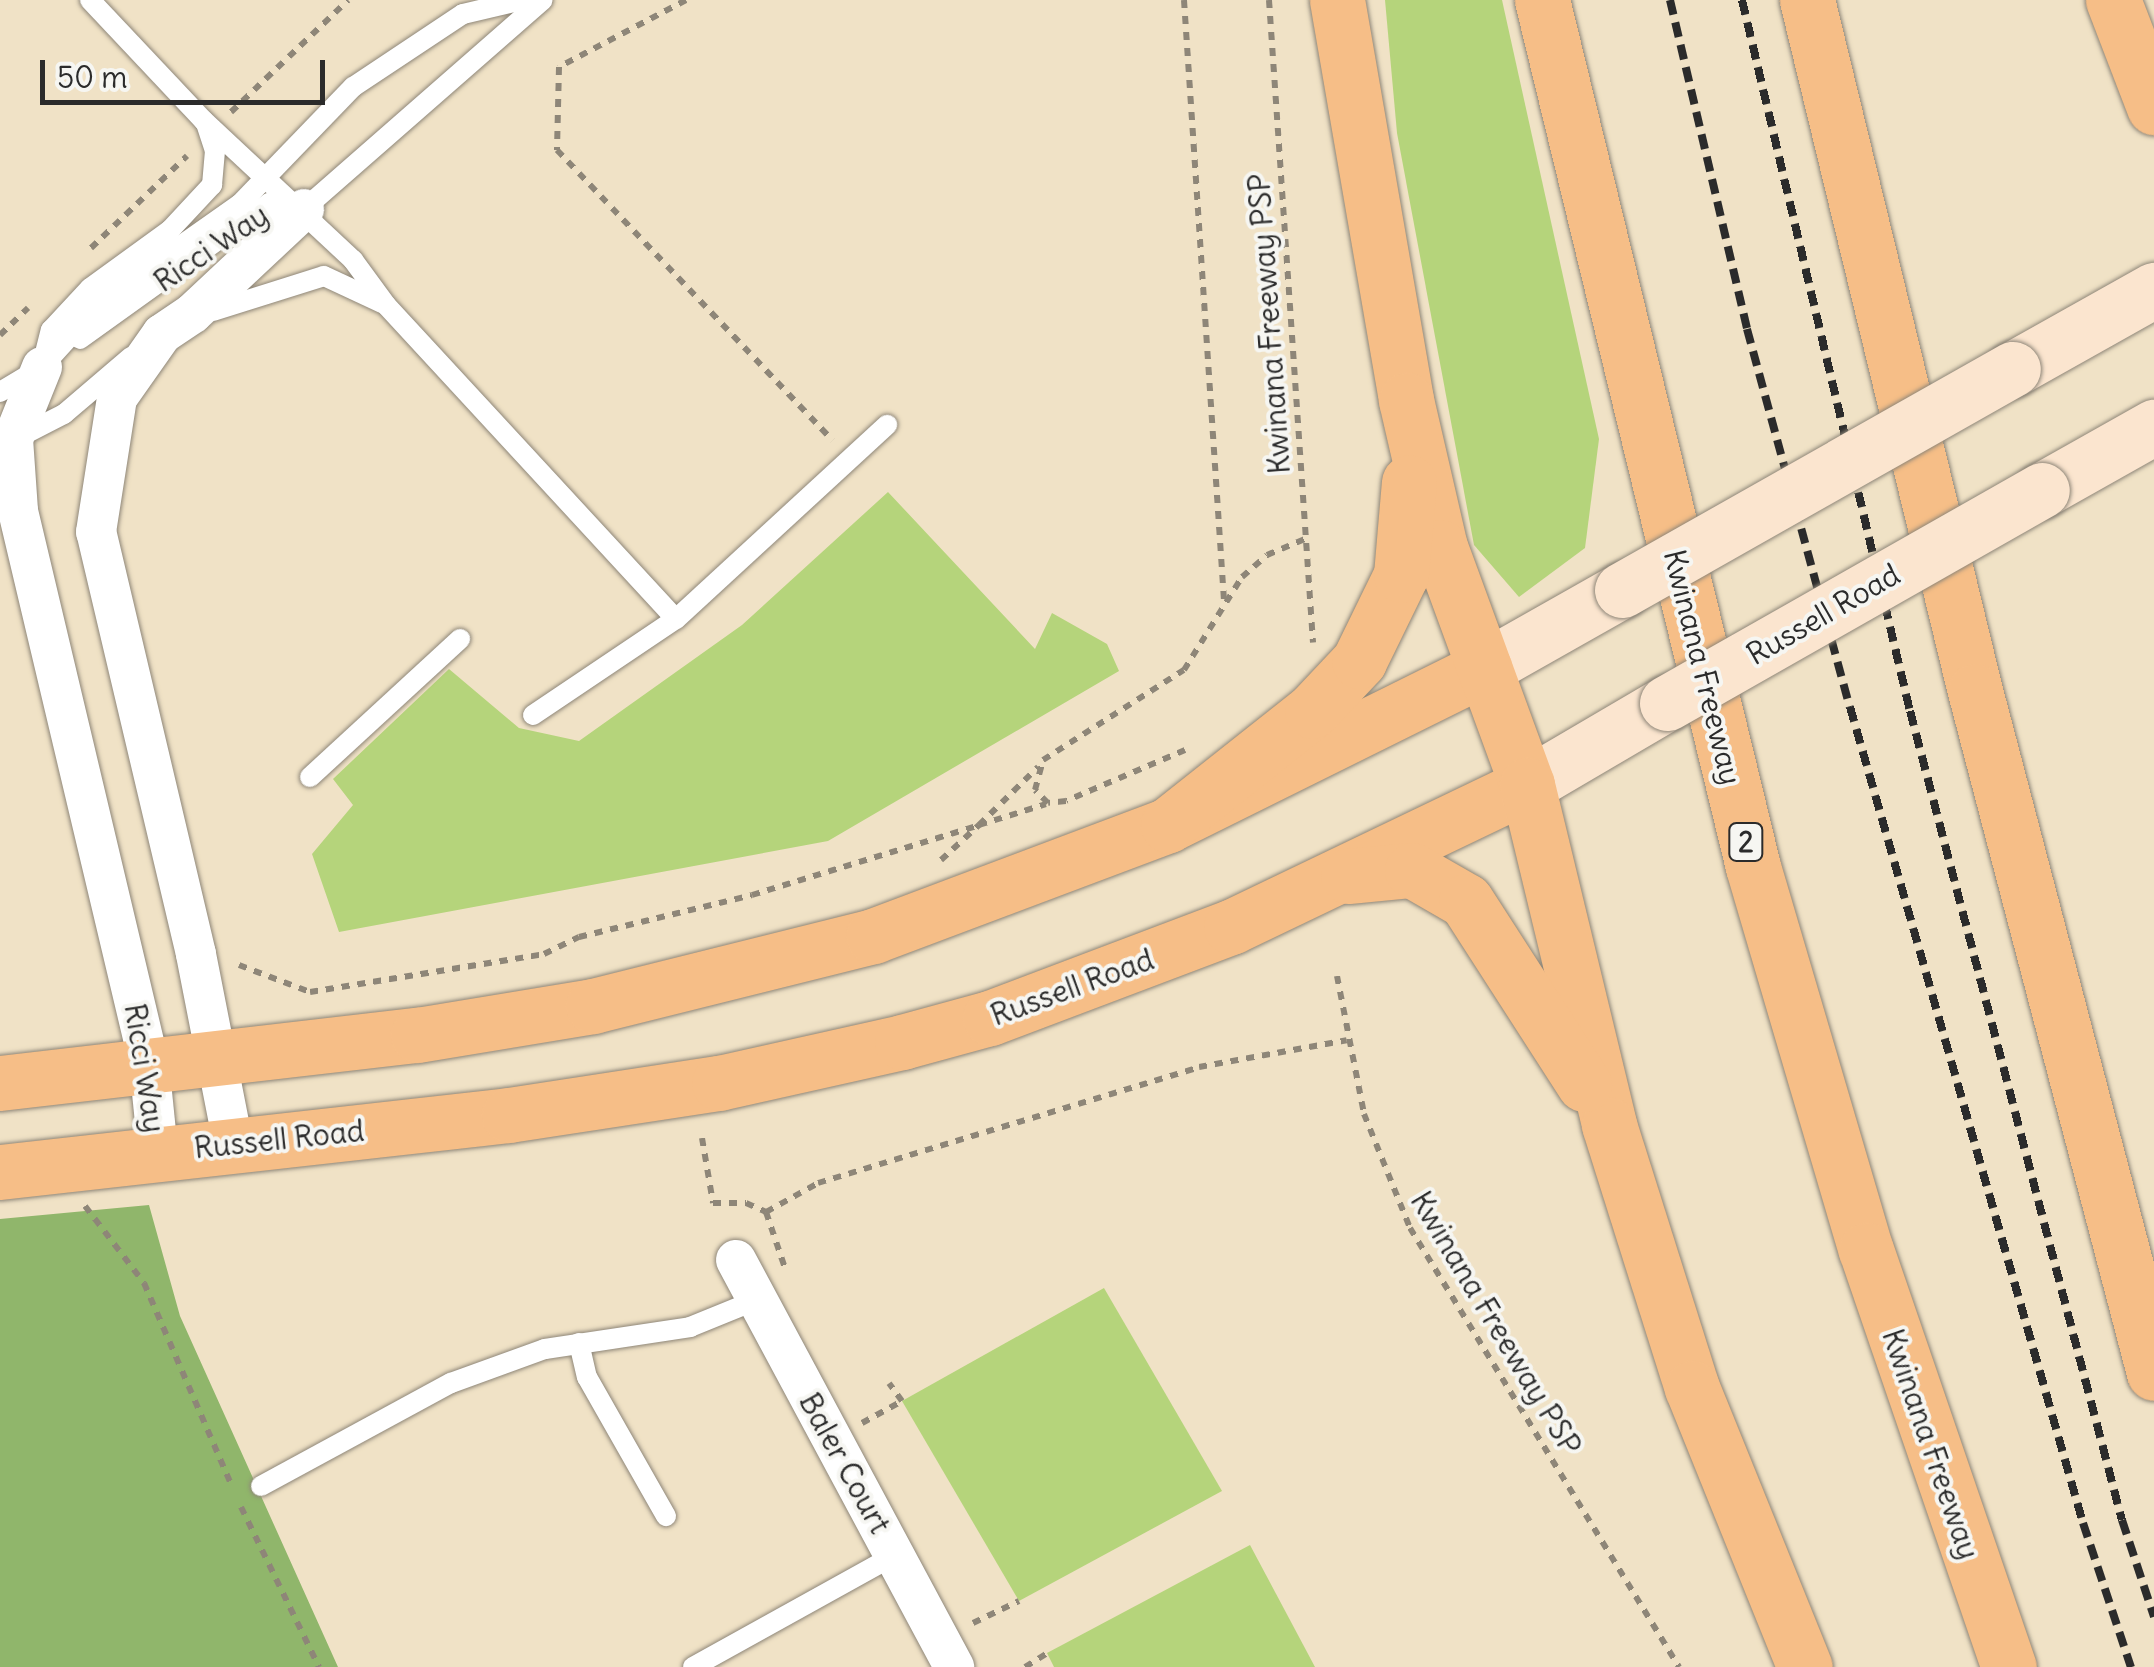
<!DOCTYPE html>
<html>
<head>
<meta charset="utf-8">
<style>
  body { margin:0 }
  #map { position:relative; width:2154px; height:1667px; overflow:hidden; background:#f0e2c6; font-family:Delius,sans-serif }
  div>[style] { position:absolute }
  .green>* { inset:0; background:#b5d47b }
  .forest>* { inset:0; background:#90b66b }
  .path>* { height:6px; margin-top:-3px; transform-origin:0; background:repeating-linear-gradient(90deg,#8e8678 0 8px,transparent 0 16px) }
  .roads { filter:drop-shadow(0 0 2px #8e8678) drop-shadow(0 0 2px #8e8678) }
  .service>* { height:20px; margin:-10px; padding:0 10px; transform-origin:10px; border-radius:10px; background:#fff }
  .minor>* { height:40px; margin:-20px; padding:0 20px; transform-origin:20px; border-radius:20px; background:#fff }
  .secondary>* { height:55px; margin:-27.5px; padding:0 27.5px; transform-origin:27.5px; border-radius:27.5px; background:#fbe5cf }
  .primary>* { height:55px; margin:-27.5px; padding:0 27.5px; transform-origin:27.5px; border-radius:27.5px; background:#f6be87 }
  .motorway>* { height:55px; margin:-27.5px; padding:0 27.5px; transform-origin:27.5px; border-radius:27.5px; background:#f6be87 }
  .rail>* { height:8px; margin-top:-4px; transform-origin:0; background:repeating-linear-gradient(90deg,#2b2b2b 0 15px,transparent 0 23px) }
  .bridges { filter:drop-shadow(0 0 2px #8e8678) drop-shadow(0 0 2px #8e8678) }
  .secondary-bridge>* { height:55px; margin:-27.5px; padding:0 27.5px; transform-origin:27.5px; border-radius:27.5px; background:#fbe5cf }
  span { translate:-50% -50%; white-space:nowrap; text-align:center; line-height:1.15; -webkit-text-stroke:8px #f6f6f2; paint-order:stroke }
  .shield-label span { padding:2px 8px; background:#f6f6f2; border:2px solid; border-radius:8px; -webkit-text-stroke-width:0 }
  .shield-label { font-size:28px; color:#2b2b2b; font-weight:700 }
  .street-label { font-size:30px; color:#2b2b2b }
  .scale { position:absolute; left:40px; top:60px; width:285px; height:45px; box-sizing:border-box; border:5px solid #2b2b2b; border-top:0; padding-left:12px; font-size:30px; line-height:35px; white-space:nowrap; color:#2b2b2b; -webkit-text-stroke:8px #f6f6f2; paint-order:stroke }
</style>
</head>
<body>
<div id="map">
  <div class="green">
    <div style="clip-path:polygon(1385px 0,1502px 0,1599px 439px,1585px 548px,1519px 597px,1474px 545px,1397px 133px)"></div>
    <div style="clip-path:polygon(888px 492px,1035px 649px,1052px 613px,1107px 644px,1119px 671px,828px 841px,339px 932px,312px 854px,353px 805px,333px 779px,449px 669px,519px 728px,579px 741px,742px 625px)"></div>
    <div style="clip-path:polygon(1104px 1288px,1222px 1491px,1019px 1601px,902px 1401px)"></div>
    <div style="clip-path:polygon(1250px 1545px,1315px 1667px,1054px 1667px,1047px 1653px)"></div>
  </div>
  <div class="forest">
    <div style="clip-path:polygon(149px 1205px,180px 1316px,338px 1667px,0 1667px,0 1219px)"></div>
  </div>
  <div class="path">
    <div style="left:686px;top:0;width:144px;rotate:152.2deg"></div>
    <div style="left:559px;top:67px;width:83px;rotate:91.4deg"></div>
    <div style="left:557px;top:150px;width:400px;rotate:46.5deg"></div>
    <div style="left:1184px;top:0;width:601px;rotate:86.19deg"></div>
    <div style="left:1269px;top:0;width:644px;rotate:86.08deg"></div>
    <div style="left:231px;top:112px;width:162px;rotate:-43.7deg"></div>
    <div style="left:91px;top:248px;width:133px;rotate:-43.8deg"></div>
    <div style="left:0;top:335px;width:39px;rotate:-44deg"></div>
    <div style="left:1185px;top:750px;width:129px;rotate:156.8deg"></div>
    <div style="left:1066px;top:801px;width:18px;rotate:174deg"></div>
    <div style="left:1048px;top:803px;width:18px;rotate:-135deg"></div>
    <div style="left:1035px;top:790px;width:31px;rotate:-75deg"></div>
    <div style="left:1043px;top:760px;width:167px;rotate:-32.6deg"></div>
    <div style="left:1184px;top:670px;width:110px;rotate:-58.1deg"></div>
    <div style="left:1242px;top:577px;width:33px;rotate:-41deg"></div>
    <div style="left:1267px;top:555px;width:43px;rotate:-23deg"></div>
    <div style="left:941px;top:860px;width:52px;rotate:-42.6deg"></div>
    <div style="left:979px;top:825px;width:70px;rotate:-17.4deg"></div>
    <div style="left:239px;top:965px;width:76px;rotate:20.8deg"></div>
    <div style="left:310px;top:992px;width:237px;rotate:-9.2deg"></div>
    <div style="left:544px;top:954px;width:39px;rotate:-26deg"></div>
    <div style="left:579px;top:937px;width:178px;rotate:-13.6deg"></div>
    <div style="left:752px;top:895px;width:238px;rotate:-17.1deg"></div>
    <div style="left:979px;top:825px;width:83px;rotate:-44.5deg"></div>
    <div style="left:1337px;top:976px;width:141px;rotate:78.9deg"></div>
    <div style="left:1364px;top:1114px;width:123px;rotate:68deg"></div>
    <div style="left:1410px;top:1228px;width:515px;rotate:58.5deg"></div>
    <div style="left:702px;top:1138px;width:66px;rotate:80.4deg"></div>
    <div style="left:713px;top:1203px;width:33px"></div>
    <div style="left:746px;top:1203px;width:22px;rotate:24deg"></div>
    <div style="left:766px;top:1212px;width:62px;rotate:71.3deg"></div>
    <div style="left:85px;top:1206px;width:97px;rotate:52.5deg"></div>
    <div style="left:144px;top:1283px;width:221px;rotate:66.6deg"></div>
    <div style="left:766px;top:1212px;width:60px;rotate:-29.1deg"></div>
    <div style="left:818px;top:1183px;width:398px;rotate:-16.9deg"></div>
    <div style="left:1199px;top:1067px;width:150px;rotate:-10.3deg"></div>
    <div style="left:862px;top:1423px;width:46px;rotate:-28.8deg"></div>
    <div style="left:902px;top:1401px;width:22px;rotate:-126deg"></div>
    <div style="left:241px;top:1507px;width:178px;rotate:64deg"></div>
    <div style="left:973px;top:1623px;width:51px;rotate:-25.6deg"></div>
    <div style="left:1025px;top:1667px;width:26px;rotate:-32deg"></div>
  </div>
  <div class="roads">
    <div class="service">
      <div style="left:90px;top:0;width:166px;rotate:46.7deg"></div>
      <div style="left:204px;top:121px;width:204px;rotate:43deg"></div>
      <div style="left:353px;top:260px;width:56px;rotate:53.7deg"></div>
      <div style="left:386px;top:305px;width:427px;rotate:47.3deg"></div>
      <div style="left:304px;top:209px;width:317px;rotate:-41.2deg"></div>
      <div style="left:213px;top:311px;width:116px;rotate:-17.5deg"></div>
      <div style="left:324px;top:276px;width:64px;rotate:25deg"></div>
      <div style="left:80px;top:339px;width:233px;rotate:-35.7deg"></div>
      <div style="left:269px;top:203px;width:32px;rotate:9deg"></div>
      <div style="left:42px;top:365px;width:36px;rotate:-76deg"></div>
      <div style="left:51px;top:330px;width:57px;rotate:-47.1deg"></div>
      <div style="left:90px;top:288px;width:99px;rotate:-35.9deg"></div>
      <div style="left:170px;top:230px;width:62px;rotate:-47deg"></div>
      <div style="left:212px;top:185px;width:34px;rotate:-85deg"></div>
      <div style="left:215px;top:151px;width:28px;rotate:-108deg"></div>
      <div style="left:0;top:392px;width:49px;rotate:-30.8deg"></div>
      <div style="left:42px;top:367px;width:88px;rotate:-47.8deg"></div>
      <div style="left:101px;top:302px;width:170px;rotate:-35.2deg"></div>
      <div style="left:240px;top:204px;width:163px;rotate:-46deg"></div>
      <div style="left:353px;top:87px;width:132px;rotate:-33.6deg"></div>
      <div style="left:463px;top:14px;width:61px;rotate:-13.3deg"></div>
      <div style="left:17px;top:438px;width:53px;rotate:-27.1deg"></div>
      <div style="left:64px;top:414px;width:88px;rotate:-40.4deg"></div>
      <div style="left:533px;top:715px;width:172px;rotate:-33.9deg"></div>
      <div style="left:676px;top:619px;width:287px;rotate:-42.6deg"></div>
      <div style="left:310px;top:777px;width:204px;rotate:-42.6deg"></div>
      <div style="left:579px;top:1343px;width:35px;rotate:77deg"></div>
      <div style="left:587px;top:1377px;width:160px;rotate:60.4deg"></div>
      <div style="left:261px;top:1486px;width:216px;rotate:-28.5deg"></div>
      <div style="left:451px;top:1383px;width:100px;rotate:-19.9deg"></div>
      <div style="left:545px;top:1349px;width:147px;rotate:-8.6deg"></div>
      <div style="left:690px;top:1327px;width:71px;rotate:-22.2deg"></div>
      <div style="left:693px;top:1667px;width:231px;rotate:-29deg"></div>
    </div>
    <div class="minor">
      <div style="left:42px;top:367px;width:78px;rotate:111.9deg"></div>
      <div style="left:13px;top:439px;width:72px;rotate:86deg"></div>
      <div style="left:18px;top:511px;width:567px;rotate:76.65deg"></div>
      <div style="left:149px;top:1063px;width:89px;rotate:84.2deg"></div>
      <div style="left:233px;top:1143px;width:193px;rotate:-101.1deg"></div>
      <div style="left:196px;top:954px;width:434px;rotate:-103.3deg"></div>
      <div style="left:96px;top:532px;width:136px;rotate:-81.1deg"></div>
      <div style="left:117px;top:398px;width:78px;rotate:-54.9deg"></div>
      <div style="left:162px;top:334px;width:37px;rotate:-34deg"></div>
      <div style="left:193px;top:313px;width:152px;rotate:-43.1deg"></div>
      <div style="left:736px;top:1260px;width:462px;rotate:61.8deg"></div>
    </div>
    <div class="secondary">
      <div style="left:2013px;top:369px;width:162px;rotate:-29.3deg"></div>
      <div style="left:2042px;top:490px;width:129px;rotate:-29.4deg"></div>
      <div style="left:1484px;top:668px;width:159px;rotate:-29.5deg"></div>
      <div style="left:1527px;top:785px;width:162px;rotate:-30.4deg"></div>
    </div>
    <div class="primary">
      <div style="left:0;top:1083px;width:421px;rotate:-6.6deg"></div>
      <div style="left:418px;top:1035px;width:177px;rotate:-9.4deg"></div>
      <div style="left:593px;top:1006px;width:289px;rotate:-14deg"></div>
      <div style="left:873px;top:936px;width:315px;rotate:-20.6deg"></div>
      <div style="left:1168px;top:825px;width:353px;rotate:-26.4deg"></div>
      <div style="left:0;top:1172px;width:512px;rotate:-6.39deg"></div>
      <div style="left:509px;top:1115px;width:212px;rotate:-8.7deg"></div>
      <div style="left:719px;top:1083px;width:188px;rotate:-12.6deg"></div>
      <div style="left:902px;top:1042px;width:91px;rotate:-15.3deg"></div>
      <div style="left:990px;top:1018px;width:258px;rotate:-20.7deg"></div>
      <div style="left:1231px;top:927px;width:328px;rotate:-25.6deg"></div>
    </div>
    <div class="motorway">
      <div style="left:1337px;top:0;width:406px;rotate:80.2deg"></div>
      <div style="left:1406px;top:400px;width:151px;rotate:77deg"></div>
      <div style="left:1440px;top:547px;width:253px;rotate:69.9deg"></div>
      <div style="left:1527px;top:785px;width:350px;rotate:76.4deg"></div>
      <div style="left:1609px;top:1125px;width:276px;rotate:72.5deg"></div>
      <div style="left:1692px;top:1388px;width:301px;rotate:68deg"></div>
      <div style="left:1542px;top:0;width:892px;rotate:76.32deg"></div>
      <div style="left:1753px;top:867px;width:399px;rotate:73.6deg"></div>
      <div style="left:1866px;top:1250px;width:441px;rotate:71.1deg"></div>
      <div style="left:1807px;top:0;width:711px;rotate:76.34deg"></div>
      <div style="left:1975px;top:691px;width:705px;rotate:75.29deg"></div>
      <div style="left:2113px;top:0;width:115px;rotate:69deg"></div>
      <div style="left:1168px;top:825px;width:184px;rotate:-38.4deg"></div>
      <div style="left:1312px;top:711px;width:69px;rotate:-46.8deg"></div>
      <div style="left:1359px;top:661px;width:96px;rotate:-64deg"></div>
      <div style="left:1401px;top:575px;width:93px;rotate:-85.1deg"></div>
      <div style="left:1348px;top:876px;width:64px;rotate:-5.4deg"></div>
      <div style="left:1412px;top:870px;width:62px;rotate:29.9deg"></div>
      <div style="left:1466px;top:901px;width:218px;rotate:57.2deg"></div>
    </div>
  </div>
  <div class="rail">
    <div style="left:1670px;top:0;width:338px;rotate:76.8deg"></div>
    <div style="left:1747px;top:329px;width:392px;rotate:74.8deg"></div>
    <div style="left:1850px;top:707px;width:849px;rotate:74.06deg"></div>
    <div style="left:2083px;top:1523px;width:152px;rotate:71.6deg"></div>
    <div style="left:1742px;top:0;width:731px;rotate:76.71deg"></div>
    <div style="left:1910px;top:711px;width:836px;rotate:75.32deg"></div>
    <div style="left:2122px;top:1520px;width:102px;rotate:71.7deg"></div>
  </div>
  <div class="bridges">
    <div class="secondary-bridge">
      <div style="left:1622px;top:590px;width:449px;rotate:-29.5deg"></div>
      <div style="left:1667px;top:703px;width:431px;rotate:-29.6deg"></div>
    </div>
  </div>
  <div class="shield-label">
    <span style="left:1746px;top:842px">2</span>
  </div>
  <div class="street-label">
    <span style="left:211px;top:248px;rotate:-34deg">Ricci Way</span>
    <span style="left:1269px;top:324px;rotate:-94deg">Kwinana Freeway PSP</span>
    <span style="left:1823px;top:614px;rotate:-30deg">Russell Road</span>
    <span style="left:1703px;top:667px;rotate:76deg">Kwinana Freeway</span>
    <span style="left:1072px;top:987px;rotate:-20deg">Russell Road</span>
    <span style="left:145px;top:1068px;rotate:81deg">Ricci Way</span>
    <span style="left:279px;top:1139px;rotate:-6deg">Russell Road</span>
    <span style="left:1496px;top:1323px;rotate:59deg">Kwinana Freeway PSP</span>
    <span style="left:1931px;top:1444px;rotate:71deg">Kwinana Freeway</span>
    <span style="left:845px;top:1463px;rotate:61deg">Baler Court</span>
  </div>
  <div class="scale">50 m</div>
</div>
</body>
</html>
